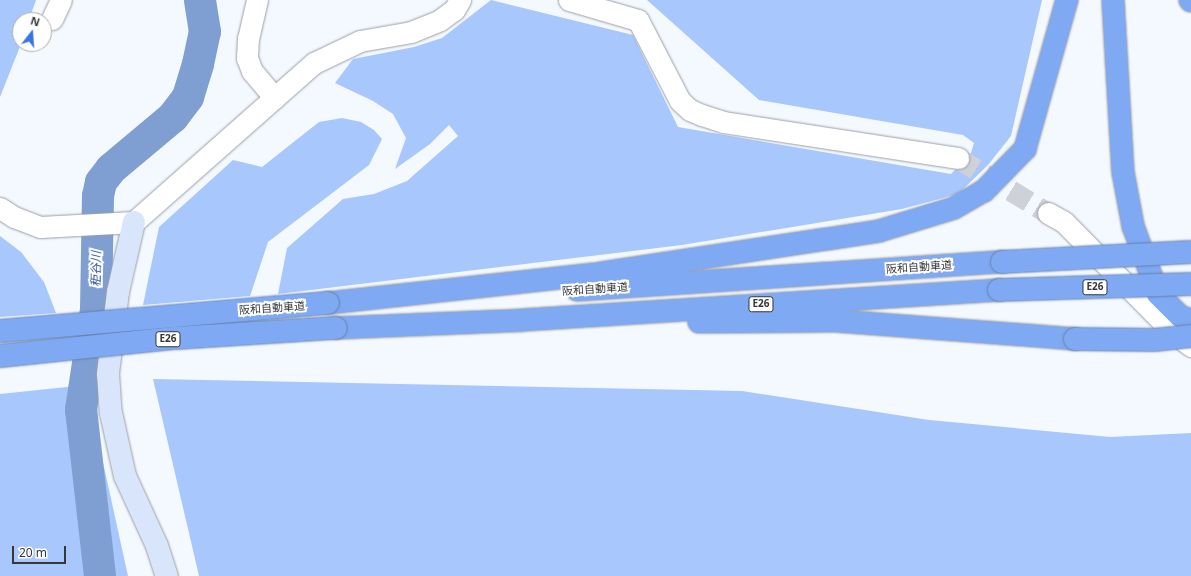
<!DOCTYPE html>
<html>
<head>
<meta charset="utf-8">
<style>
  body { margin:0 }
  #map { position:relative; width:1191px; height:576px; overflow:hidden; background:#f4f8ff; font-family:"Noto Sans","Noto Sans JP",sans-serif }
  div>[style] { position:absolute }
  .forest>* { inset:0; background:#a7c7fd }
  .river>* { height:32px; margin:-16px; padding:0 16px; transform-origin:16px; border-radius:16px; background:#7f9ed2 }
  .street-tunnel>* { height:21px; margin-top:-10.5px; transform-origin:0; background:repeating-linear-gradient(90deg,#ced1d7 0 21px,transparent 0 31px) }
  .roads { filter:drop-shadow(0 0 1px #9b9fa5) drop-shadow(0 0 1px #9b9fa5) }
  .street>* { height:21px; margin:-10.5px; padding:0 10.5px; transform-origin:10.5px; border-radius:10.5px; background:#fff }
  .secondary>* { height:22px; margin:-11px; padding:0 11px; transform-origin:11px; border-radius:11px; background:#d9e5fb }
  .highway>* { height:22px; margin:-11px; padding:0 11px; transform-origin:11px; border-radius:11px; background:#7fa9f2 }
  .bridges { filter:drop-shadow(0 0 1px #6581b1) drop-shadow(0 0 1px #6581b1) }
  .highway-bridge>* { height:22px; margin:-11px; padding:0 11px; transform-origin:11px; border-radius:11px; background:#7fa9f2 }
  span { translate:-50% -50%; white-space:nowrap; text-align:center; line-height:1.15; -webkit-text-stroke:4px #fff; paint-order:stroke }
  .shield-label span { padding:1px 3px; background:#fff; border:1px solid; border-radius:3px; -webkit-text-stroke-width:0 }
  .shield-label { font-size:10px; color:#353739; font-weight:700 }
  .street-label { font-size:11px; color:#353739 }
  .water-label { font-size:12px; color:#305596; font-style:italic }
  .north { position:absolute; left:12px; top:12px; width:40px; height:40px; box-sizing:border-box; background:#fff; border:1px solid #aeafb0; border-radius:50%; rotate:17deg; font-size:11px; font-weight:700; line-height:16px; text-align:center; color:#353739 }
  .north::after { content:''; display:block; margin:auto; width:14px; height:18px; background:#3876e4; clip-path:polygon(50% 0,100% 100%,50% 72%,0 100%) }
  .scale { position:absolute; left:12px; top:546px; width:54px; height:18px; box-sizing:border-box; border:2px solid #353739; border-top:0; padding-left:5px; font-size:12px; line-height:14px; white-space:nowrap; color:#353739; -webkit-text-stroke:3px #fff; paint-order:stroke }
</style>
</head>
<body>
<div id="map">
  <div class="forest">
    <div style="clip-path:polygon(0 0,36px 0,29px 20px,20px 20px,21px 44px,0 97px)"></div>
    <div style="clip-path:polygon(491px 0,633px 35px,678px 127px,951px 174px,971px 153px,974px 143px,963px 135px,759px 100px,647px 0,1042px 0,1011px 136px,988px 165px,958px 194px,902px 209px,682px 245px,278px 294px,287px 248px,343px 199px,374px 194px,407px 181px,458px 136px,449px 125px,430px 144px,395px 169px,406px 138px,393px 114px,373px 101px,335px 83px,353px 59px,414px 47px,442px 38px)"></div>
    <div style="clip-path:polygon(342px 118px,361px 122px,374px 130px,382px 139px,369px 165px,268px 242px,250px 296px,143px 305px,159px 227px,233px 160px,262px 167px,319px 122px)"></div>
    <div style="clip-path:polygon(0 236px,21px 252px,44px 282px,56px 313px,0 317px)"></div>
    <div style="clip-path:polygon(153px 379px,742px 391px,929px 420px,1110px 437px,1191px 433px,1191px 576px,199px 576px)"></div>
    <div style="clip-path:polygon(86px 385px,128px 576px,0 576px,0 394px)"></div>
  </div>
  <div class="river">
    <div style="left:100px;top:576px;width:167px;rotate:-96.5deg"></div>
    <div style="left:81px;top:410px;width:101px;rotate:-81.5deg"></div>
    <div style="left:96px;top:310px;width:114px;rotate:-89deg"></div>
    <div style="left:98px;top:196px;width:14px;rotate:-78deg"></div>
    <div style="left:101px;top:182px;width:16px;rotate:-52deg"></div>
    <div style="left:111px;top:169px;width:81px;rotate:-40deg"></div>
    <div style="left:173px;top:117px;width:25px;rotate:-53deg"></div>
    <div style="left:188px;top:97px;width:34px;rotate:-73deg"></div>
    <div style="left:198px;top:64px;width:33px;rotate:-78deg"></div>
    <div style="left:205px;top:32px;width:32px;rotate:-99deg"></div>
  </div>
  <div class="street-tunnel">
    <div style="left:958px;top:158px;width:105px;rotate:31.4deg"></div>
  </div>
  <div class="roads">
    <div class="street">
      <div style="left:257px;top:0;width:39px;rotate:103deg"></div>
      <div style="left:248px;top:38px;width:20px;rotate:93deg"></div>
      <div style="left:247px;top:58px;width:14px;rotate:69deg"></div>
      <div style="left:252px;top:71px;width:35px;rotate:50deg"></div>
      <div style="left:569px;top:0;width:72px;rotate:16.2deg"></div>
      <div style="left:638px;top:20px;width:91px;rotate:62.6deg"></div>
      <div style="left:680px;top:101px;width:13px;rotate:42deg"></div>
      <div style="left:690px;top:110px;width:13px;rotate:23deg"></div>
      <div style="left:702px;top:115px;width:22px;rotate:18deg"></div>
      <div style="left:723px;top:122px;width:238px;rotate:8.7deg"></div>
      <div style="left:52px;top:19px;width:21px;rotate:-65deg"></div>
      <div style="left:0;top:208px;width:17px;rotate:33deg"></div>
      <div style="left:14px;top:217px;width:28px;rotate:21deg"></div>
      <div style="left:40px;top:227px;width:94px;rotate:-3deg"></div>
      <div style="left:134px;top:222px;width:240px;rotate:-41.5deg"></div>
      <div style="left:314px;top:63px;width:51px;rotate:-25.6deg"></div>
      <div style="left:360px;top:41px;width:52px;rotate:-10deg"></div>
      <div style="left:411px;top:32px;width:31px;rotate:-22deg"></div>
      <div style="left:440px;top:20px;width:17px;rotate:-36deg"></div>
      <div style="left:454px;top:10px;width:12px;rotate:-59deg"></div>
      <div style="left:1048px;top:213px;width:18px;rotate:29deg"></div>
      <div style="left:1064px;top:222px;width:159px;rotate:45.3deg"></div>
      <div style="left:1176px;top:335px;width:19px;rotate:36deg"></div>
    </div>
    <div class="secondary">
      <div style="left:134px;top:222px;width:72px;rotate:102.9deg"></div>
      <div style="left:118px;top:292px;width:83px;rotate:97deg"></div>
      <div style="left:108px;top:374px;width:39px;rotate:86deg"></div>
      <div style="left:111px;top:413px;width:65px;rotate:77.5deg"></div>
      <div style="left:125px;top:476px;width:77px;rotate:65.4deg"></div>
      <div style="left:157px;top:546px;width:32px;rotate:72deg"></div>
    </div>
    <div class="highway">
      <div style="left:1113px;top:0;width:172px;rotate:86.7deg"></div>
      <div style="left:1123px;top:172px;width:55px;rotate:79.5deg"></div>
      <div style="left:1133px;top:226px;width:72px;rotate:69.8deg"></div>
      <div style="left:1158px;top:294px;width:31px;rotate:45deg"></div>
      <div style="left:1180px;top:316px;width:12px;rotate:20deg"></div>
      <div style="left:1190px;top:0;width:1px;rotate:45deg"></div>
      <div style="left:577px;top:290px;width:426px;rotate:-3.8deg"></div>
      <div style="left:328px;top:303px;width:276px;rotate:-6.2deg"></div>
      <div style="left:602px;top:273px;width:280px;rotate:-8.6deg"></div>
      <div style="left:879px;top:231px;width:78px;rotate:-17deg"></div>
      <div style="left:954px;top:208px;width:34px;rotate:-30deg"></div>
      <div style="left:984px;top:191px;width:59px;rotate:-45.7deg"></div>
      <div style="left:1025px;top:149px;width:155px;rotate:-74.3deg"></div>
      <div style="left:699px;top:322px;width:138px;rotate:-0.4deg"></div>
      <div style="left:837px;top:321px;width:239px;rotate:4.3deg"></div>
      <div style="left:336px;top:328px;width:187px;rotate:-2.4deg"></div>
      <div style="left:523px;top:320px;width:477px;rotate:-3.6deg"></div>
    </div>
  </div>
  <div class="bridges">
    <div class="highway-bridge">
      <div style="left:1002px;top:262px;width:189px;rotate:-3deg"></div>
      <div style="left:999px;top:290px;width:192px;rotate:-1.8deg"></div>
      <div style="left:0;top:331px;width:329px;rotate:-4.9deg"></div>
      <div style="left:1075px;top:339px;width:79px;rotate:0.7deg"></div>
      <div style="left:1154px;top:340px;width:37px;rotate:-6deg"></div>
      <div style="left:0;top:356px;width:176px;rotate:-5.9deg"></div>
      <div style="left:175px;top:338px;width:161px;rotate:-3.6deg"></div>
    </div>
  </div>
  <div class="shield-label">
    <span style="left:1095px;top:287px">E26</span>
    <span style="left:761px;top:304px">E26</span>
    <span style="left:168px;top:339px">E26</span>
  </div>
  <div class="street-label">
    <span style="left:919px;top:267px;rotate:-4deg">阪和自動車道</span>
    <span style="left:595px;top:289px;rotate:-4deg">阪和自動車道</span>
    <span style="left:272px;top:308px;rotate:-4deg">阪和自動車道</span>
  </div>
  <div class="water-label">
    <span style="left:96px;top:269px;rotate:-89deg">秬谷川</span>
  </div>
  <div class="north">N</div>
  <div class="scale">20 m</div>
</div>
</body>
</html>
